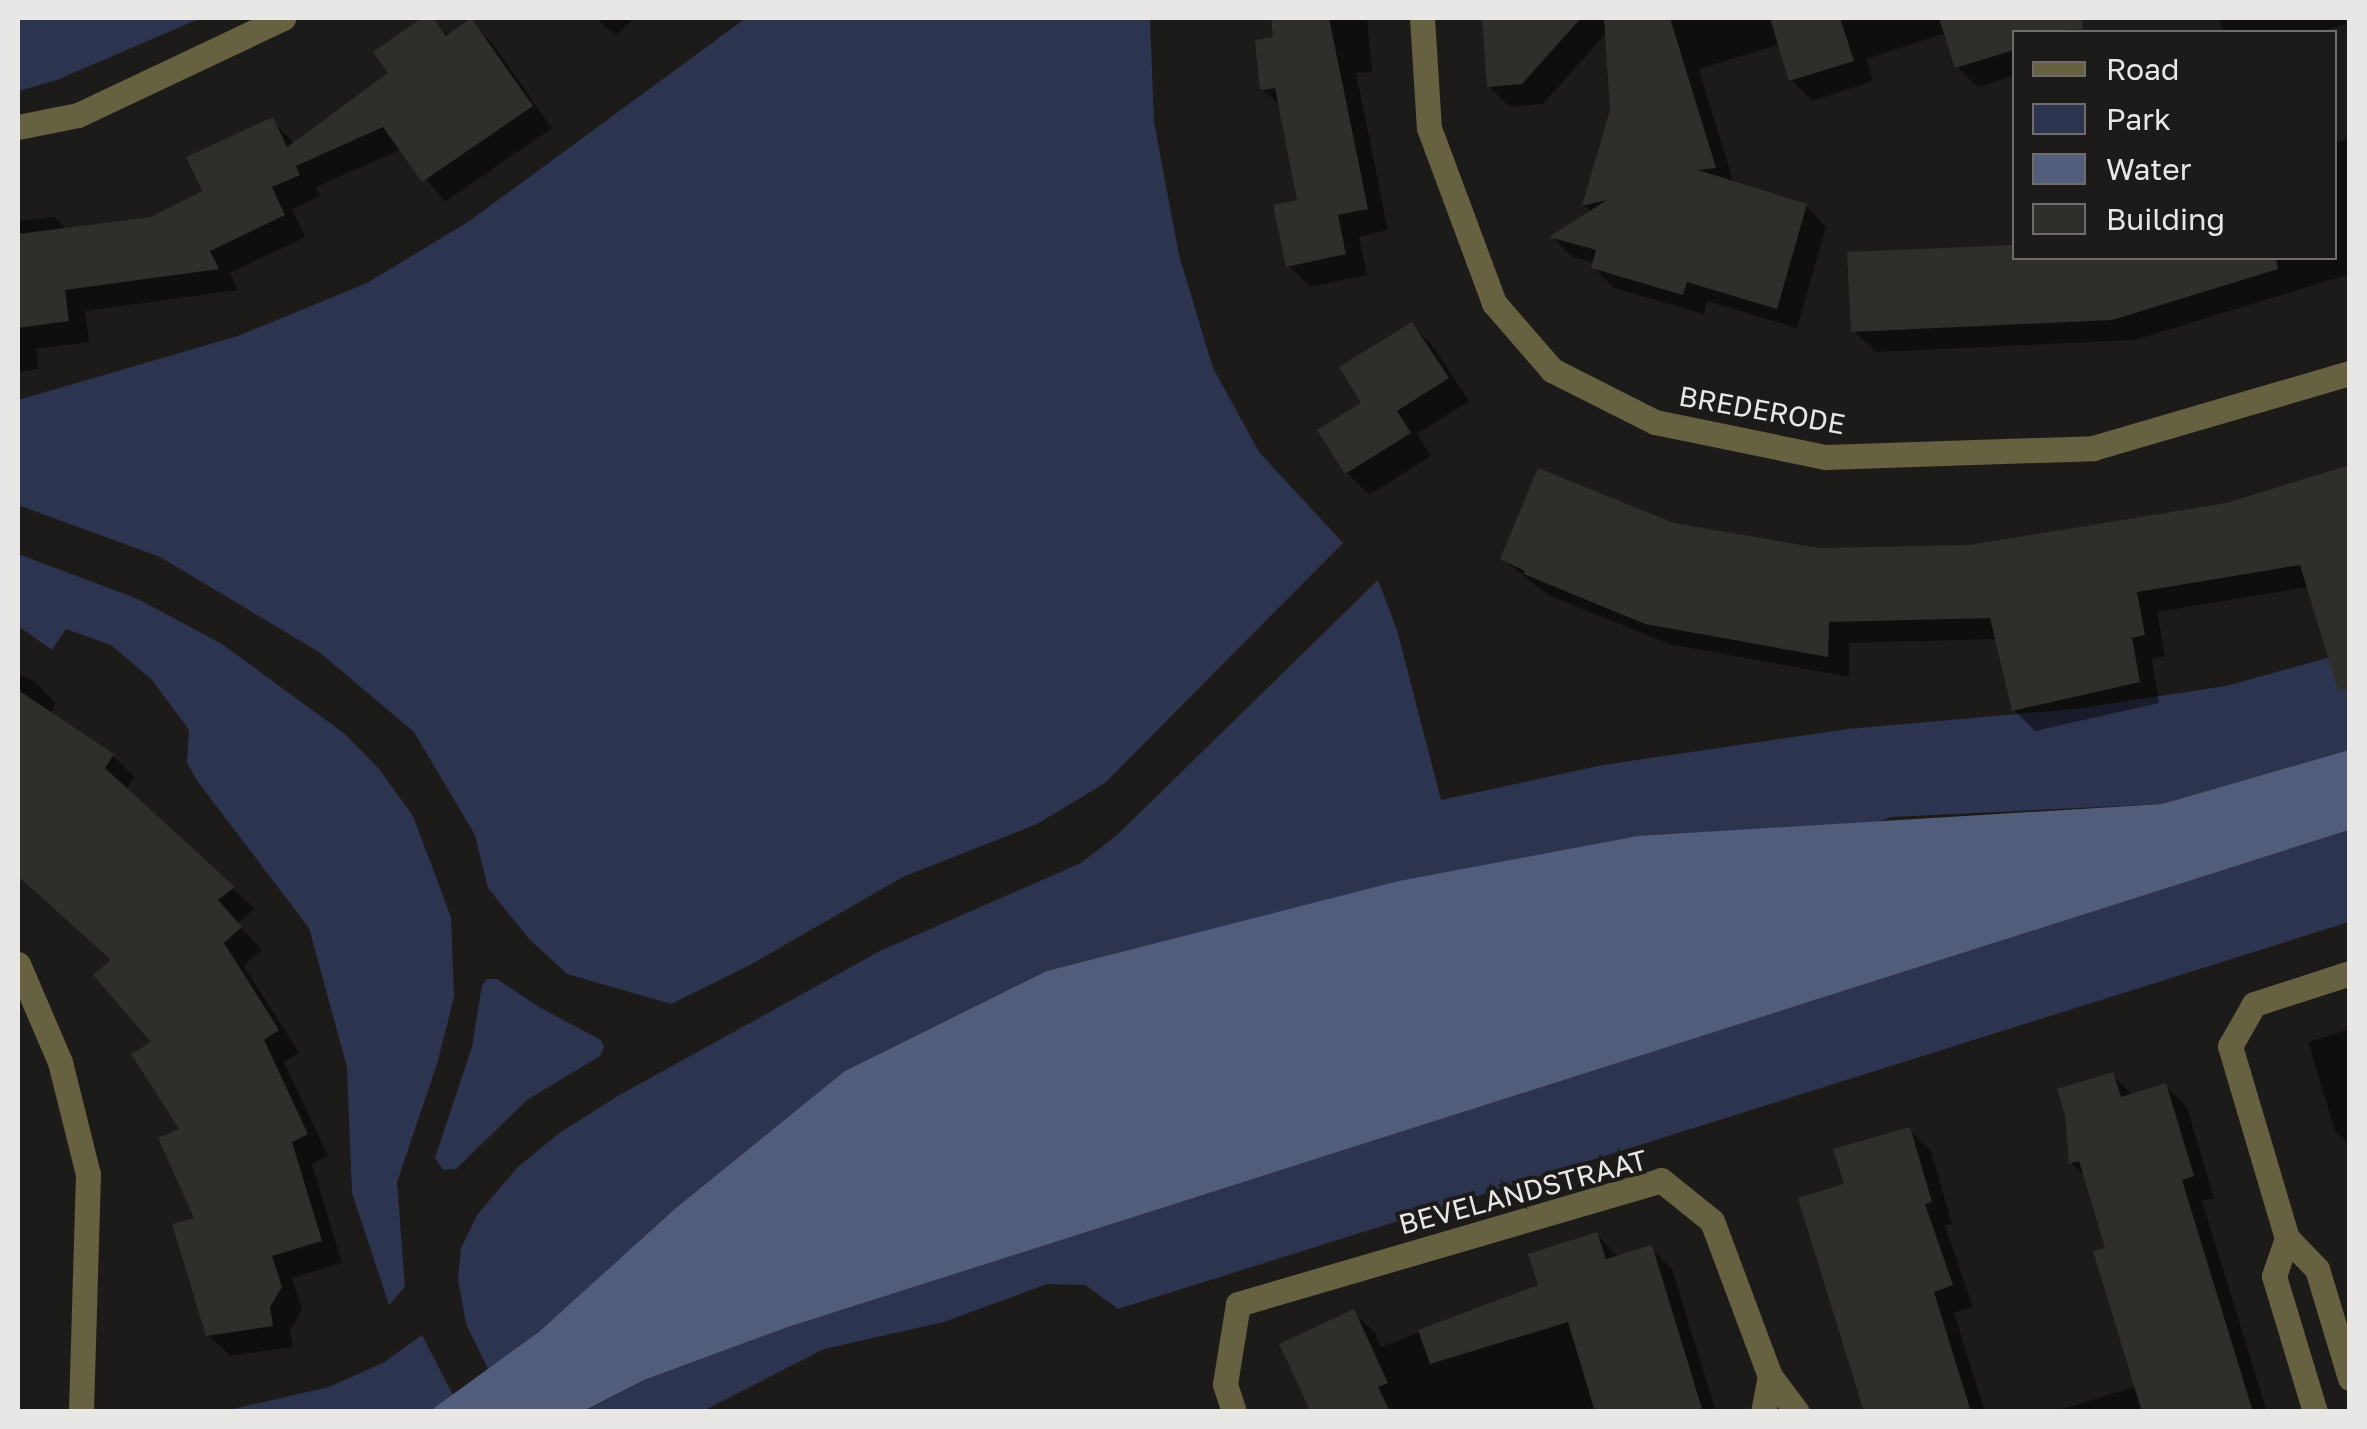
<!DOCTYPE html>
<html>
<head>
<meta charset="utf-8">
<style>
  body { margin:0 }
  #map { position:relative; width:2367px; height:1429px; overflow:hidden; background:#1c1b19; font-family:"Golos Text",sans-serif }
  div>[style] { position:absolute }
  .green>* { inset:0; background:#2c3450 }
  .water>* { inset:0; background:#525d7b }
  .shadow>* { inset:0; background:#0007 }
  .building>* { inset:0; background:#2e2e2b }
  .street>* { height:25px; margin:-12.5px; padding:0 12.5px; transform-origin:12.5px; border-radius:12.5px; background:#666140 }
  span { translate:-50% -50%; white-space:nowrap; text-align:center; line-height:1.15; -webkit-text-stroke:8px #1c1b19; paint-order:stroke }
  .street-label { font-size:28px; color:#e8e7e6 }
  .frame { position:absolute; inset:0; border:20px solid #e8e7e6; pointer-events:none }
  .legend { position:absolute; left:2012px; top:30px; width:325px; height:230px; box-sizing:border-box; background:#1c1b19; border:2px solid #6e6d6b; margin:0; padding:12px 18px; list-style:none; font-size:30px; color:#e8e7e6 }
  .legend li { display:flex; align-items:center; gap:20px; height:50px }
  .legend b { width:50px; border:2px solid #6e6d6b }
</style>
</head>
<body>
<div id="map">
  <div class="green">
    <div style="clip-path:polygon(18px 18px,201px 18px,57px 80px,18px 91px)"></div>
    <div style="clip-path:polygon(746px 18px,1150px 18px,1154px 122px,1179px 255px,1213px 368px,1259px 452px,1343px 543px,1105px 783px,1037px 824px,903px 877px,750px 965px,671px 1004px,567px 974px,530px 940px,488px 888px,475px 835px,414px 732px,319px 652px,160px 557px,18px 505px,18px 400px,238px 336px,367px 283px,468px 222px)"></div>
    <div style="clip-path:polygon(18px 554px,138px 599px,222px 644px,345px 734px,379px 769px,413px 816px,451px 917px,454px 997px,437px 1064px,397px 1182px,405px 1287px,389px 1305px,352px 1193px,347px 1067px,309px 928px,198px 782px,187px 763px,189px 730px,152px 680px,111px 645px,66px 629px,52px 650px,18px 626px)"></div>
    <div style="clip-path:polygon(1378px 580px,1397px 630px,1441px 800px,1603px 765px,1848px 729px,2074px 709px,2226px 686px,2349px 652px,2349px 750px,2162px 804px,1891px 817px,540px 1331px,488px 1369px,466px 1324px,458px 1279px,461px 1248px,477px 1215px,518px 1167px,558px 1134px,616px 1097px,880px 951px,1081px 863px,1116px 836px)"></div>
    <div style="clip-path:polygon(2349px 830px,2349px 922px,1118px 1309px,1085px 1285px,1047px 1284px,944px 1322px,824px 1349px,703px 1411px,584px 1412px,644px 1380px,788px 1327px)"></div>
    <div style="clip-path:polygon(487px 979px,497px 979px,539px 1007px,601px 1040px,604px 1047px,600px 1056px,527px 1100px,456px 1169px,443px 1170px,435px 1158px,472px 1047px,482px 985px)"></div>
    <div style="clip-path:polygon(422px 1335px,453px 1395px,430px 1411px,224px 1411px,329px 1387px,383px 1363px)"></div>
  </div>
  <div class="water">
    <div style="clip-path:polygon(2349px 750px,2349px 830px,788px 1327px,644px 1380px,584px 1411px,430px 1411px,540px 1331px,676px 1208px,845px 1071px,1047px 971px,1399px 881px,1638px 836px,2162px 804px)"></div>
  </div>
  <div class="shadow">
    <div style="clip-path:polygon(426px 18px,450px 36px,471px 22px,492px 43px,552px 128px,445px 202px,402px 149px,316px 187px,320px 196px,292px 209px,305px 237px,230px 273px,238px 290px,85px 311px,89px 342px,36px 349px,39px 369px,18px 372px,18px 221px,54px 217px,67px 230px,151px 220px,206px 192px,272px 120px,295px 144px,391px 74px,376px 53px)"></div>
    <div style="clip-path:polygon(596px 18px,634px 18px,616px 36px)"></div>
    <div style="clip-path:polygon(1274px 18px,1367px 18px,1372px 72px,1356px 73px,1388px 230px,1359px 237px,1367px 275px,1310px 287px,1288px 265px,1300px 201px,1282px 108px,1262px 89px,1276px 40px)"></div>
    <div style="clip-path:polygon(1485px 18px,2023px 18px,2028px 32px,2014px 32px,2014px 76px,1978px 87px,1957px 67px,1946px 33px,1866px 59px,1873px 81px,1812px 101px,1791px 80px,1780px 44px,1699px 69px,1734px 184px,1806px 206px,1826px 227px,1797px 328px,1707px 301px,1704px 314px,1614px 288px,1593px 267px,1595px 263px,1572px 257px,1553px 237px,1592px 213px,1584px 205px,1613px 110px,1608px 31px,1543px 104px,1510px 107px,1489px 86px)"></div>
    <div style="clip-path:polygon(2219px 18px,2344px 18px,2346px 24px,2319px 32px,2224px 32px)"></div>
    <div style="clip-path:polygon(2350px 138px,2350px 274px,2135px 340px,1876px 352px,1854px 331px,1850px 255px,2014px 247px,2014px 258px,2334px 258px,2334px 143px)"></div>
    <div style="clip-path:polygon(1412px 325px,1434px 347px,1469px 401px,1417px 434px,1431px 456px,1369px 495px,1347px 473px,1321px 431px,1365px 404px)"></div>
    <div style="clip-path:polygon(2350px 468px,2309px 587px,2157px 612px,2165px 656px,2152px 659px,2159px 703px,2035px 731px,2014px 710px,1997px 639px,1849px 643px,1849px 677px,1669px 644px,1548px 595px,1503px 559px,1673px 526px,1819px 551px,1970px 547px,2227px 505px)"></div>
    <div style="clip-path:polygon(18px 673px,34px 681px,56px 703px,50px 715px,113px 756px,134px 777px,126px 790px,255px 909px,237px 923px,262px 950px,244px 966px,299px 1053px,284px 1062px,328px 1156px,312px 1164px,342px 1263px,292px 1278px,302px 1310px,290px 1330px,293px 1347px,230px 1356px,208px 1335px,197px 1219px,182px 1130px,155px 1043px,113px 961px,61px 888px,18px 859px)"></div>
    <div style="clip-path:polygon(2350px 1029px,2350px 1145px,2335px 1131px,2308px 1042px)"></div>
    <div style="clip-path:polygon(2112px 1075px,2133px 1095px,2165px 1086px,2187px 1107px,2214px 1198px,2202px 1201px,2267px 1412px,2053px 1412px,2137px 1386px,2108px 1249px,2086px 1178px,2071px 1163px)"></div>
    <div style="clip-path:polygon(1909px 1130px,1931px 1151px,1952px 1224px,1945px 1226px,1973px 1307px,1954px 1313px,1985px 1412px,1866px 1412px,1848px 1186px)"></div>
    <div style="clip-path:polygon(1597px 1235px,1619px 1258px,1651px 1248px,1672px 1269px,1716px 1412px,1314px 1412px,1353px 1312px,1375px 1333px,1381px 1347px,1541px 1286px)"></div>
  </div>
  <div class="building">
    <div style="clip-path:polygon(422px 18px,433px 18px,446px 36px,471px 18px,533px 106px,422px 182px,383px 127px,296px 166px,300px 175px,272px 187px,285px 215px,210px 251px,219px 269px,65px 290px,69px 321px,18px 328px,18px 234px,151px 217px,202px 191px,186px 157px,273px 117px,287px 147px,388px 73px,373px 52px)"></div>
    <div style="clip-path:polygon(1271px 18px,1329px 18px,1368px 209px,1338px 215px,1346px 254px,1286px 267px,1273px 205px,1297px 200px,1275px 88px,1260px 90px,1255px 40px,1273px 37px)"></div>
    <div style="clip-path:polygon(1482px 18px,1581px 18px,1522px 84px,1487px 87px)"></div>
    <div style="clip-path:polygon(1604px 18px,1670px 18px,1716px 168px,1698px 170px,1807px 204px,1777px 309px,1687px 282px,1683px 295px,1591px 268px,1596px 250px,1549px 237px,1607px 200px,1582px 206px,1610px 110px)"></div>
    <div style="clip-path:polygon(1770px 18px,1840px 18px,1854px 61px,1789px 81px)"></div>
    <div style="clip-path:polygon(1939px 18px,2082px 18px,2083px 29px,2014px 32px,2014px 50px,1955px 68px)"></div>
    <div style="clip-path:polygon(2014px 245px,2014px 258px,2276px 258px,2278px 269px,2112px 320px,1851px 332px,1847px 252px)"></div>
    <div style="clip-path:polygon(1412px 322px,1449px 378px,1397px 411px,1411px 433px,1345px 474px,1317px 430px,1361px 403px,1339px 367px)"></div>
    <div style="clip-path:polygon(2350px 465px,2350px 689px,2338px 690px,2300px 565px,2137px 592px,2145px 635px,2132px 638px,2140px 682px,2012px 711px,1990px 618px,1829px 622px,1828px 657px,1645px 624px,1524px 574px,1525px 571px,1500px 559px,1538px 468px,1674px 523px,1819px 548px,1969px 545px,2226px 503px)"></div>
    <div style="clip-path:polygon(18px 690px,114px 754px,105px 768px,235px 887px,218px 900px,242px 927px,224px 943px,279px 1030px,264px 1040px,308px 1134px,292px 1142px,322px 1241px,272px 1256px,282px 1287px,270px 1307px,273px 1326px,206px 1336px,172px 1224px,194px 1218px,158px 1138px,179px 1129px,131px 1054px,151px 1042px,93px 975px,111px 960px,18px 876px)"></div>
    <div style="clip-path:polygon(2113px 1072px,2121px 1097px,2166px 1083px,2194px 1176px,2182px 1180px,2253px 1412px,2142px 1412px,2093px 1251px,2105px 1248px,2079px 1161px,2069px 1164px,2065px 1115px,2057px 1089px)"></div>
    <div style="clip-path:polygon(1910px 1127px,1932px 1202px,1925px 1204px,1953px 1285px,1934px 1292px,1971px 1412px,1864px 1412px,1798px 1198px,1844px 1184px,1833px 1149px)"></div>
    <div style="clip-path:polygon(1597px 1232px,1606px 1259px,1652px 1245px,1703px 1412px,1595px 1412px,1568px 1322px,1430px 1364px,1418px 1330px,1538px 1285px,1528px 1254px)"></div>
    <div style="clip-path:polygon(1354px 1309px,1388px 1383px,1378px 1387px,1390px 1412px,1311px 1412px,1279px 1344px)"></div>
  </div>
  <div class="street">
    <div style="left:1422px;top:18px;width:110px;rotate:86.4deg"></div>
    <div style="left:1429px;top:128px;width:187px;rotate:69.6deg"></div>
    <div style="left:1494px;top:303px;width:89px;rotate:49.1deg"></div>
    <div style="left:1552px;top:370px;width:115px;rotate:26.8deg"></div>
    <div style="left:1655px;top:422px;width:175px;rotate:11.6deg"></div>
    <div style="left:1826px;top:457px;width:267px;rotate:-1.9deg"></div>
    <div style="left:2093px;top:448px;width:268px;rotate:-16.3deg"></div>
    <div style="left:18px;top:127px;width:61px;rotate:-11.3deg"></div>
    <div style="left:78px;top:115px;width:227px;rotate:-25.3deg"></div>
    <div style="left:18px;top:964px;width:107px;rotate:66.8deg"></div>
    <div style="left:60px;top:1062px;width:115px;rotate:76deg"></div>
    <div style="left:88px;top:1174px;width:238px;rotate:91.7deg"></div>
    <div style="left:2350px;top:973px;width:101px;rotate:162.1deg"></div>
    <div style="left:2254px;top:1004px;width:48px;rotate:119.7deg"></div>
    <div style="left:2230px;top:1046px;width:200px;rotate:73.5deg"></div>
    <div style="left:2287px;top:1238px;width:43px;rotate:45.9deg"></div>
    <div style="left:2317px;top:1269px;width:114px;rotate:73.2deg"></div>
    <div style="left:2287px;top:1238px;width:40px;rotate:108.9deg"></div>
    <div style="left:2274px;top:1276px;width:142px;rotate:73.2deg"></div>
    <div style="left:1234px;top:1412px;width:29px;rotate:-108deg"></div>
    <div style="left:1225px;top:1384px;width:81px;rotate:-80.8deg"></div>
    <div style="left:1238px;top:1304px;width:441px;rotate:-16.3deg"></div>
    <div style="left:1661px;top:1180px;width:65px;rotate:38.8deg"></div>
    <div style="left:1712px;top:1221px;width:165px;rotate:69.5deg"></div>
    <div style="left:1770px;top:1376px;width:45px;rotate:53.1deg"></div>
    <div style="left:1763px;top:1412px;width:37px;rotate:-79deg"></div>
  </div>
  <div class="street-label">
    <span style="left:1762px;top:410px;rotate:10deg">BREDERODE</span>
    <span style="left:1523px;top:1192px;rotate:-15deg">BEVELANDSTRAAT</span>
  </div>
  <div class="frame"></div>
  <ul class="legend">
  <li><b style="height:12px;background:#666140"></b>Road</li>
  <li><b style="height:28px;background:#2c3450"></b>Park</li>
  <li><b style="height:28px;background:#525d7b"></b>Water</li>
  <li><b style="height:28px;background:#2e2e2b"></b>Building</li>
  </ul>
</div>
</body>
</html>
